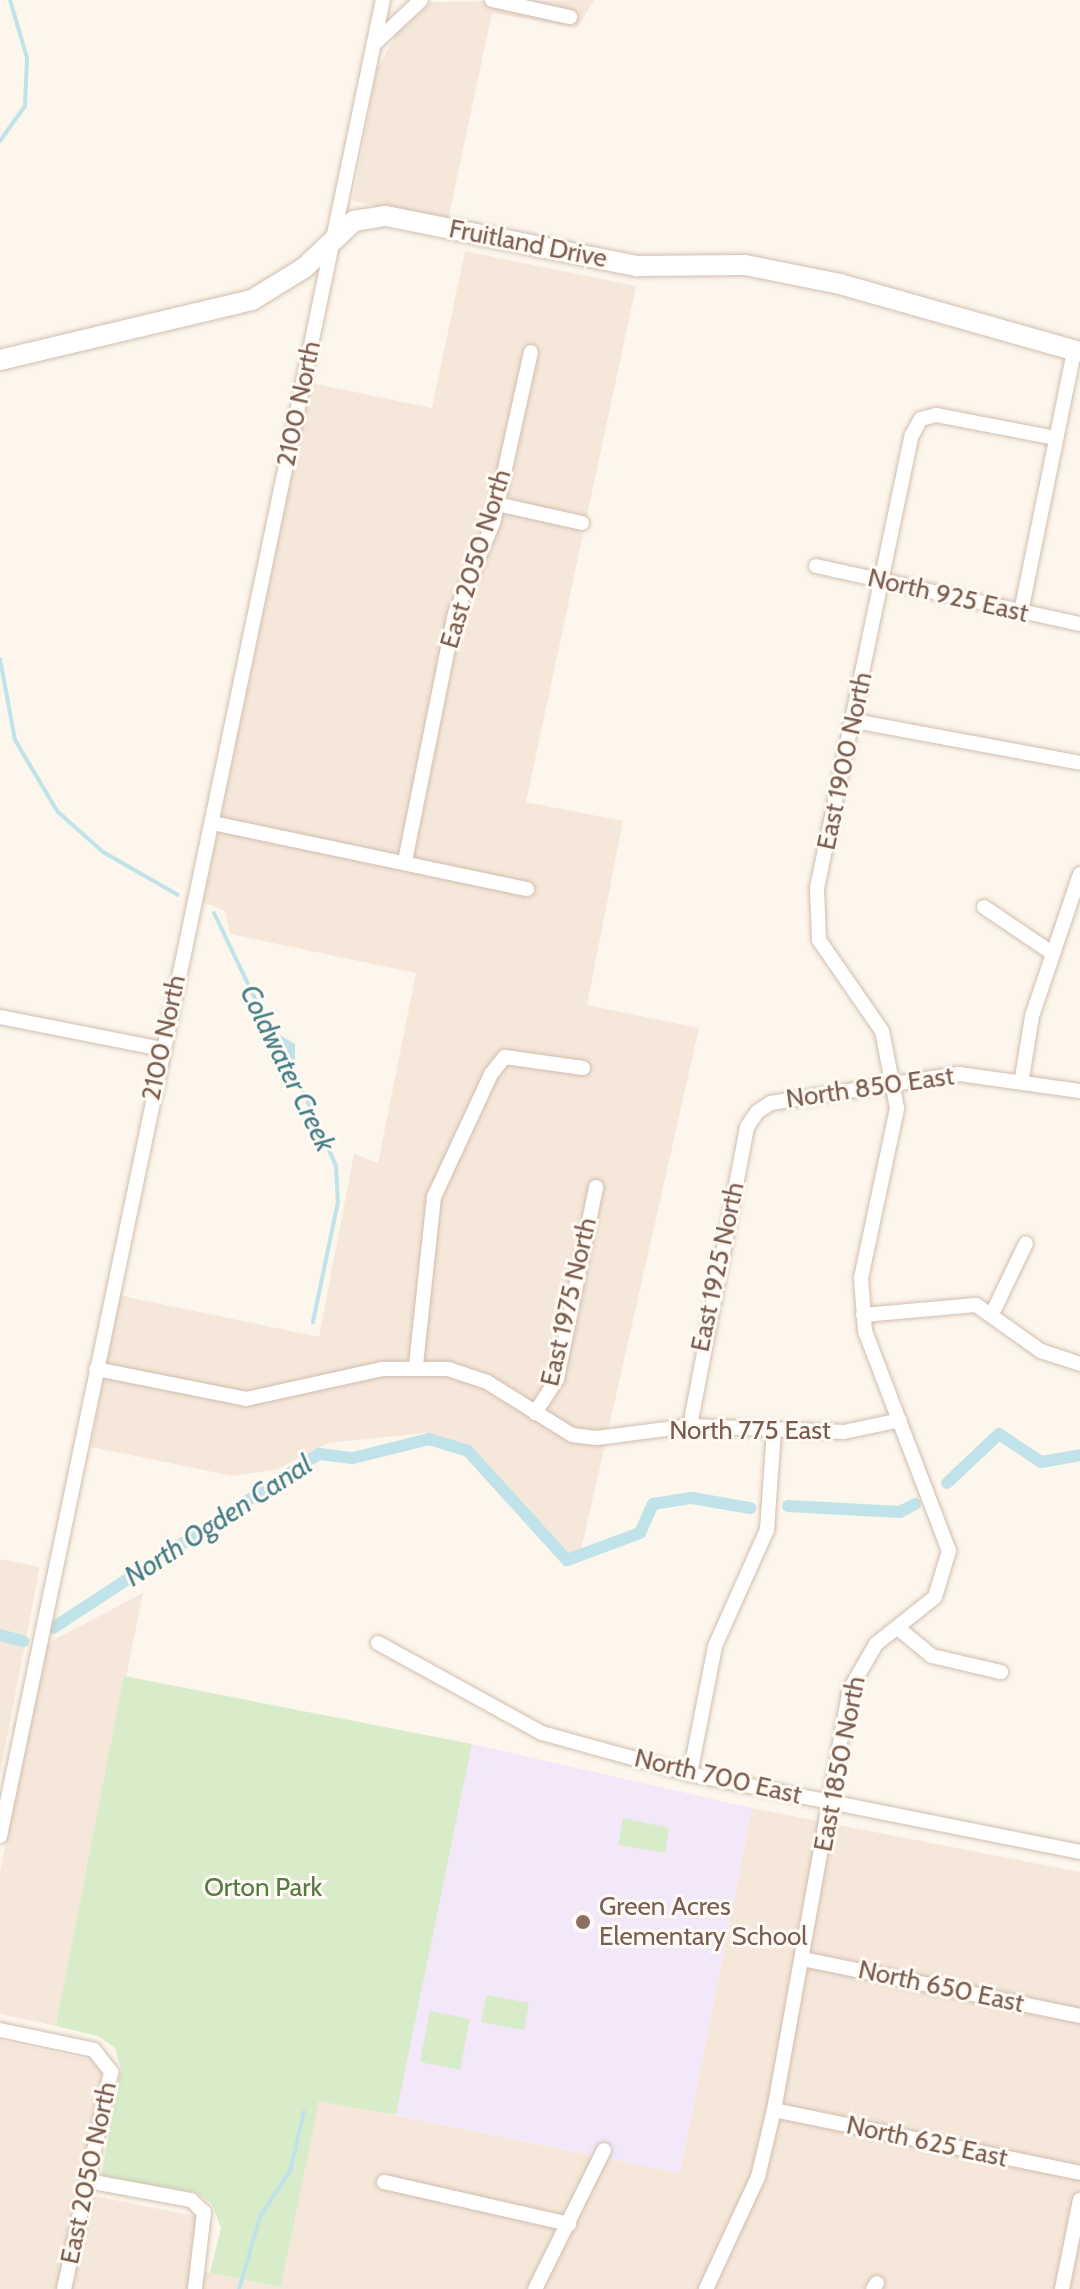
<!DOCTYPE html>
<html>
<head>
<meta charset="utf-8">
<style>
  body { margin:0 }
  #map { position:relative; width:1080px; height:2289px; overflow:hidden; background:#fdf6ec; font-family:Cabin,sans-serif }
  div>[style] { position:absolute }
  .residential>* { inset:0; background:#f5e8da }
  .education>* { inset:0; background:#f3e8fa }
  .green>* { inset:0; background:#d8ecc9 }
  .water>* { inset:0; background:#bfe3e8 }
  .stream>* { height:4px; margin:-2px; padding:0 2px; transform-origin:2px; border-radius:2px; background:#bfe3e8 }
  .canal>* { height:12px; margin:-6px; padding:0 6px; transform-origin:6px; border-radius:6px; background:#bfe3e8 }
  .roads { filter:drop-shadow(0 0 2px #d1beb0) drop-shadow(0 0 2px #d1beb0) }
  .street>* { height:14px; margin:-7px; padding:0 7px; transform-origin:7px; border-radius:7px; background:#fff }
  .secondary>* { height:20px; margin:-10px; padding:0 10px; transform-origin:10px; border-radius:10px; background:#fff }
  .dots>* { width:22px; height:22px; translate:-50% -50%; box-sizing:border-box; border:4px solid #fffaf3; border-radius:50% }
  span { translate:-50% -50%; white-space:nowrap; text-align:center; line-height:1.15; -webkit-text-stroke:6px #fffaf3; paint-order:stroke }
  .street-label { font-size:26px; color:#7a5c4d }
  .park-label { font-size:26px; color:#537a41 }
  .education-label { font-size:26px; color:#785e54 }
  .left { translate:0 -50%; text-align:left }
  .water-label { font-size:28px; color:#437c86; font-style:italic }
</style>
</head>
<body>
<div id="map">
  <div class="residential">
    <div style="clip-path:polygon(594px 0,577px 28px,492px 13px,448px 220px,353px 201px,377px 69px,397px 33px,432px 2px)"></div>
    <div style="clip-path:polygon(465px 251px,636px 286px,526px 802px,623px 821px,587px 1005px,699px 1028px,580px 1555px,561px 1551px,472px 1446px,426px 1433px,328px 1443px,278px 1469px,233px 1476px,91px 1447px,118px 1295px,319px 1337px,354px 1154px,378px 1163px,416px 973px,230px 934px,225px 911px,203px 902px,311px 383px,432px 408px)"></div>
    <div style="clip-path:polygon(0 1559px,40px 1567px,0 1773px)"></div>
    <div style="clip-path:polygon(143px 1593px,56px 2026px,0 2014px,0 1872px,44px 1645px)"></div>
    <div style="clip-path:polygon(752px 1808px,1080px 1872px,1080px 2289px,0 2289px,0 2041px,104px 2063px,79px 2193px,200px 2217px,191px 2269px,281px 2287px,319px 2100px,680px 2173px)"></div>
  </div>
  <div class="education">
    <div style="clip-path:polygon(472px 1744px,752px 1808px,680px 2173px,396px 2115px)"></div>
  </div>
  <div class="green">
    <div style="clip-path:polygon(124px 1676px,472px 1744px,396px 2115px,319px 2101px,281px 2287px,210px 2273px,221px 2228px,212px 2204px,196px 2192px,101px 2177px,121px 2069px,115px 2048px,98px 2036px,56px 2026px)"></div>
    <div style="clip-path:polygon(623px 1818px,669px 1828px,665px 1853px,618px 1845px)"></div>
    <div style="clip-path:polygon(487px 1995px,529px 2003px,524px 2030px,481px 2022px)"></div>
    <div style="clip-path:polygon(430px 2011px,470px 2019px,460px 2070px,420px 2062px)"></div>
  </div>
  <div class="water">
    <div style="clip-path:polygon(270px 1029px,295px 1044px,295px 1068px,269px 1054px)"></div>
  </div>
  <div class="stream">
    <div style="left:0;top:141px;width:43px;rotate:-54.5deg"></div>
    <div style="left:25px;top:106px;width:48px;rotate:-87.6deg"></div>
    <div style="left:27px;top:58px;width:60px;rotate:-106.3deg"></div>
    <div style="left:0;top:659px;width:82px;rotate:79.5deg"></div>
    <div style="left:15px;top:740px;width:82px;rotate:59.4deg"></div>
    <div style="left:57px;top:811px;width:62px;rotate:41.7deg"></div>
    <div style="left:103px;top:852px;width:86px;rotate:29.8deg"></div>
    <div style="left:214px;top:913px;width:132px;rotate:64.4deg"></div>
    <div style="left:291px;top:1063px;width:112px;rotate:66.4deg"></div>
    <div style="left:336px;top:1166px;width:36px;rotate:87deg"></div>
    <div style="left:338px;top:1202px;width:123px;rotate:101.8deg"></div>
    <div style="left:239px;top:2289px;width:75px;rotate:-73.7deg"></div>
    <div style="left:260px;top:2217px;width:55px;rotate:-56.9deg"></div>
    <div style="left:290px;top:2171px;width:61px;rotate:-76.7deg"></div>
  </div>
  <div class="canal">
    <div style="left:947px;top:1483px;width:71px;rotate:-43.3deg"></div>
    <div style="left:999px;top:1434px;width:50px;rotate:33.7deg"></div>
    <div style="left:1041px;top:1462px;width:40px;rotate:-10deg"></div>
    <div style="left:788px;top:1506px;width:112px;rotate:3.1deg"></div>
    <div style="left:900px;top:1512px;width:17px;rotate:-28deg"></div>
    <div style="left:53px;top:1628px;width:318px;rotate:-33.2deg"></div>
    <div style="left:319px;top:1454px;width:34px;rotate:7deg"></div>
    <div style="left:353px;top:1458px;width:78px;rotate:-14deg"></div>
    <div style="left:429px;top:1439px;width:41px;rotate:17.1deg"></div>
    <div style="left:468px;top:1451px;width:147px;rotate:47.8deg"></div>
    <div style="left:567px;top:1560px;width:78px;rotate:-20.3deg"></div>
    <div style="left:640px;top:1533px;width:32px;rotate:-66deg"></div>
    <div style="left:653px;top:1504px;width:39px;rotate:-9deg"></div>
    <div style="left:692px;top:1498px;width:59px;rotate:9.8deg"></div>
    <div style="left:0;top:1635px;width:24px;rotate:15deg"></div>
  </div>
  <div class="roads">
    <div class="street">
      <div style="left:492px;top:0;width:80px;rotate:12.3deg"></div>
      <div style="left:374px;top:44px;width:64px;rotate:-43.1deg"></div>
      <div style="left:497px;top:504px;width:87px;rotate:12.6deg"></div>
      <div style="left:816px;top:566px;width:270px;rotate:12.4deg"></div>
      <div style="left:1021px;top:612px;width:266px;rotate:-78.5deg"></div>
      <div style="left:854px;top:721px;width:230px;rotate:10.5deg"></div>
      <div style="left:213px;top:823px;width:321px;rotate:11.9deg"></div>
      <div style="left:405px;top:861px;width:252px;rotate:-78.6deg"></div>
      <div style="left:455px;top:614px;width:99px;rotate:-67.3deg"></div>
      <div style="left:493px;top:523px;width:175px;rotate:-77.5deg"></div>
      <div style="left:984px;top:907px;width:82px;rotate:34.1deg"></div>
      <div style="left:0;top:1017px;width:164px;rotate:11.2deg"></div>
      <div style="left:1022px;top:1078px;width:63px;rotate:-80.8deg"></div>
      <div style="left:1032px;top:1016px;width:150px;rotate:-71.3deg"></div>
      <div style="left:993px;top:1312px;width:76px;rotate:-64.4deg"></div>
      <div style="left:863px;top:1315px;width:113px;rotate:-5.1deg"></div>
      <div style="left:976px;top:1305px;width:80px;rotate:35.3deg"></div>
      <div style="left:1041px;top:1351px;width:41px;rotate:18.4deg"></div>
      <div style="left:416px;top:1365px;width:169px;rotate:-83.9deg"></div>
      <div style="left:434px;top:1197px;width:136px;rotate:-65.1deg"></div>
      <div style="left:491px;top:1074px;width:22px;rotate:-51deg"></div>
      <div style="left:505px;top:1057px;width:79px;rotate:8deg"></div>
      <div style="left:96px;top:1369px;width:153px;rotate:11.3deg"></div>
      <div style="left:246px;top:1399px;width:139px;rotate:-12.4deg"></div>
      <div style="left:382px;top:1369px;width:66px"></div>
      <div style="left:448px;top:1369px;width:41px;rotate:18.4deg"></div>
      <div style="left:487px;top:1382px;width:100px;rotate:31.9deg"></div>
      <div style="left:572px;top:1435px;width:25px;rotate:7deg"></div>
      <div style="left:597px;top:1438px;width:94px;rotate:-7.4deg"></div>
      <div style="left:690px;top:1426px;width:154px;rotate:2.2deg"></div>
      <div style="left:844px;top:1432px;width:57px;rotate:-12.1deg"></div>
      <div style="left:535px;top:1413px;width:40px;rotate:-57.1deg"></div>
      <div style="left:557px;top:1379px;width:196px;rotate:-78.5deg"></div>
      <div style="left:690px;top:1426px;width:304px;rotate:-79.2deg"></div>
      <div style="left:747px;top:1127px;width:18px;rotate:-56deg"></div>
      <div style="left:757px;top:1112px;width:17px;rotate:-33deg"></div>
      <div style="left:771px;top:1103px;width:190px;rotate:-8.8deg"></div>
      <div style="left:959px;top:1074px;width:122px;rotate:8deg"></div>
      <div style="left:899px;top:1629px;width:43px;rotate:39.3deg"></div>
      <div style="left:932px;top:1656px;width:71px;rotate:13.1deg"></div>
      <div style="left:378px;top:1643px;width:187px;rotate:28.8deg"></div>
      <div style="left:542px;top:1733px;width:154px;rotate:15.5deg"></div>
      <div style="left:690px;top:1774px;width:398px;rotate:11.3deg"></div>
      <div style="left:690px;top:1774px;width:130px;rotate:-78.9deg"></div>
      <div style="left:715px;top:1646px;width:127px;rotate:-65.9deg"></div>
      <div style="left:767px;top:1530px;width:100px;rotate:-86deg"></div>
      <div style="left:0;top:1836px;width:1876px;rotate:-78.22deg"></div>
      <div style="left:803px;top:1959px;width:283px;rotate:11.6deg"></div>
      <div style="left:0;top:2030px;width:96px;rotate:12deg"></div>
      <div style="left:94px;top:2050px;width:28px;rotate:52deg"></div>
      <div style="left:111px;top:2072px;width:222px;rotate:102.2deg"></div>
      <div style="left:774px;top:2110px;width:312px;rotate:11.6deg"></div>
      <div style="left:88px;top:2181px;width:105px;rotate:10.5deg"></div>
      <div style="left:191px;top:2200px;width:18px;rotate:43deg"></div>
      <div style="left:204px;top:2212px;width:78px;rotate:96.7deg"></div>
      <div style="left:384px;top:2182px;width:190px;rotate:12.8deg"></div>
      <div style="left:535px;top:2289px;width:155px;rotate:-63.6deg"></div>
      <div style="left:706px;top:2289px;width:123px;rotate:-65.1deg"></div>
      <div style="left:758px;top:2177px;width:69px;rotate:-76.6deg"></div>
      <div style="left:774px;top:2110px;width:428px;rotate:-79.8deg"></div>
      <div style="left:850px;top:1689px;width:52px;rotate:-60deg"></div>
      <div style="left:876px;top:1644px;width:75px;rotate:-38.5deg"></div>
      <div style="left:935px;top:1597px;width:48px;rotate:-73.1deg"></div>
      <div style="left:949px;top:1551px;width:235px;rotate:-110.9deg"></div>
      <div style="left:865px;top:1331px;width:53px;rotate:-94.3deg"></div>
      <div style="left:861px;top:1278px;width:174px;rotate:-78deg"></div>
      <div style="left:897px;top:1108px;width:78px;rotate:-101deg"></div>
      <div style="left:882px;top:1031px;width:111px;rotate:-124.7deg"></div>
      <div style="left:819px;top:940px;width:52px;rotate:-92.2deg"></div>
      <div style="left:817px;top:888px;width:463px;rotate:-78.2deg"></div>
      <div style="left:912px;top:435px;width:18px;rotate:-61deg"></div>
      <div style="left:921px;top:419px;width:16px;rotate:-15deg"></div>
      <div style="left:936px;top:415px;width:122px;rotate:10.9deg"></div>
      <div style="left:873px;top:2289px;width:7px;rotate:-56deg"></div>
      <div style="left:1062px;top:2289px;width:91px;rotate:-78.6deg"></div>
    </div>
    <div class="secondary">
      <div style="left:0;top:360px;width:259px;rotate:-13.4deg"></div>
      <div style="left:252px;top:300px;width:61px;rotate:-31.6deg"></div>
      <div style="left:304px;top:268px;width:69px;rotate:-43.2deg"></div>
      <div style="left:354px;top:221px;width:32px;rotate:-9deg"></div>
      <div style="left:386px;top:216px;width:256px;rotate:11.3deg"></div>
      <div style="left:637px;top:266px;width:108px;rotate:-0.5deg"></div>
      <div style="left:745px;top:265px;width:97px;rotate:11.3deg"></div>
      <div style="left:840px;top:284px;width:249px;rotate:15.8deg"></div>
    </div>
  </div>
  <div class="dots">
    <div style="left:583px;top:1922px;background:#8d6e63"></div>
  </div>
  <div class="street-label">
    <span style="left:528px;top:244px;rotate:11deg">Fruitland Drive</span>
    <span style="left:299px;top:404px;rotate:-78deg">2100 North</span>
    <span style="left:476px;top:559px;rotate:-73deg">East 2050 North</span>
    <span style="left:948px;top:596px;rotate:13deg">North 925 East</span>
    <span style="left:845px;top:761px;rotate:-78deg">East 1900 North</span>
    <span style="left:164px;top:1038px;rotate:-78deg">2100 North</span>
    <span style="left:870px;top:1088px;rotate:-8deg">North 850 East</span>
    <span style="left:718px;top:1267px;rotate:-78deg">East 1925 North</span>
    <span style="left:569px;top:1302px;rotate:-77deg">East 1975 North</span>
    <span style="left:750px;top:1431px">North 775 East</span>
    <span style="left:840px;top:1764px;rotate:-79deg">East 1850 North</span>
    <span style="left:718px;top:1777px;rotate:13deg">North 700 East</span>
    <span style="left:941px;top:1987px;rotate:12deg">North 650 East</span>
    <span style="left:927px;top:2142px;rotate:12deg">North 625 East</span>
    <span style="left:89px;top:2173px;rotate:-78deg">East 2050 North</span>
  </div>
  <div class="park-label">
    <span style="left:263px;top:1888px">Orton Park</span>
  </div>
  <div class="education-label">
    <span class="left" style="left:599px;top:1922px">Green Acres<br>Elementary School</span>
  </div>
  <div class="water-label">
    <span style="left:288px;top:1068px;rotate:64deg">Coldwater Creek</span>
    <span style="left:218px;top:1520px;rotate:-33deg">North Ogden Canal</span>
  </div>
</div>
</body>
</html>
